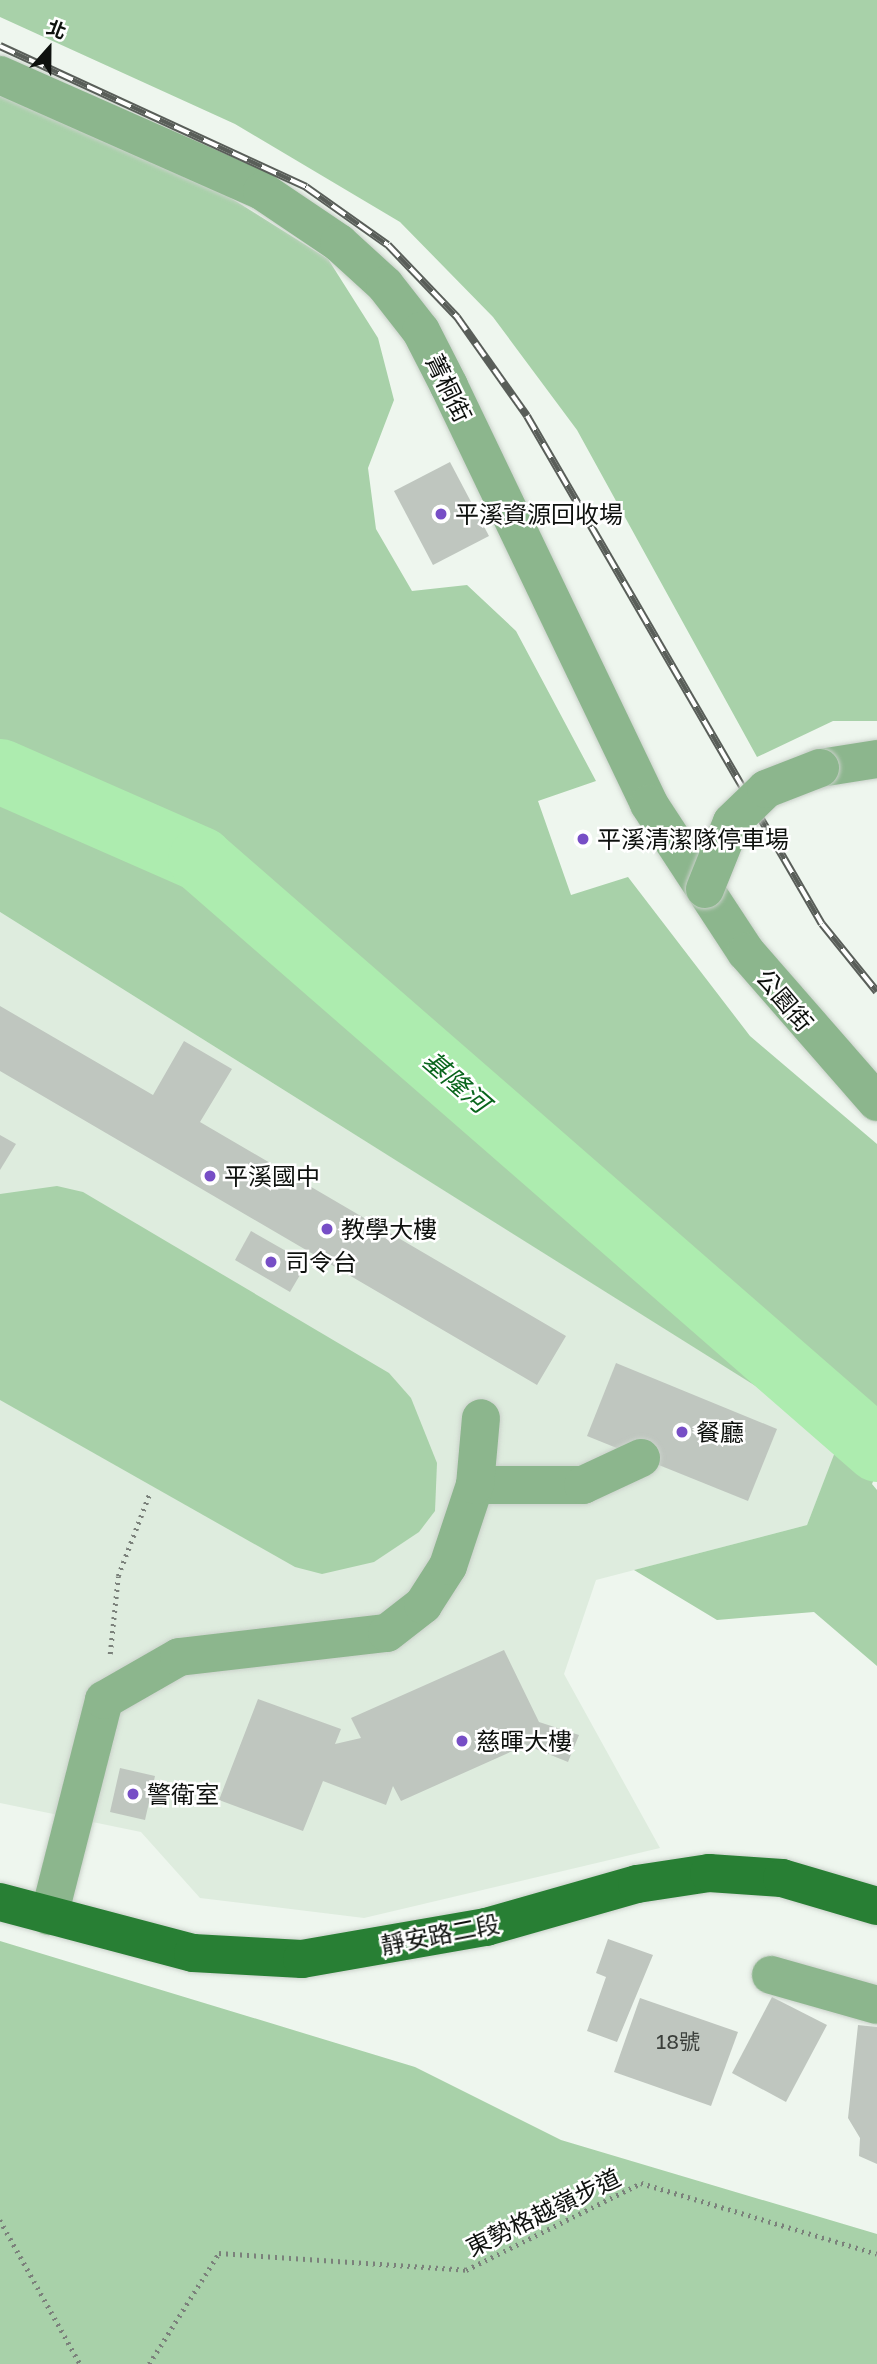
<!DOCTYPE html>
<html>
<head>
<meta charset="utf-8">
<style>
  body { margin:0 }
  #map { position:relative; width:877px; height:2364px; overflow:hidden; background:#eef6ee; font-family:"Golos Text","Noto Sans TC",sans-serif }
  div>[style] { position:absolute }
  .built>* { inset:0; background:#deecde }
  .green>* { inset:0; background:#a8d1a9 }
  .river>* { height:65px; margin:-32.5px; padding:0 32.5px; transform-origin:32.5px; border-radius:32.5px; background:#adecaf }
  .building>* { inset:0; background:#bfc6bf }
  .path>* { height:4.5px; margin-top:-2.25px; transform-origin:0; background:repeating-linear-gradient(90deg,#7b817b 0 2px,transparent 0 7px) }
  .roads { filter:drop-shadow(0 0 2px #cad1ca) drop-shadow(0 0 2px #cad1ca) }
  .minor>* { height:38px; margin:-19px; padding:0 19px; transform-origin:19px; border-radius:19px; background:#8cb68d }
  .major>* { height:38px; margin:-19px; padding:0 19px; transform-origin:19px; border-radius:19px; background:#287f34 }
  .rail>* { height:8px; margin-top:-4px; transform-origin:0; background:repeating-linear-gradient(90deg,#fff 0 16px,#595e59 0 32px); box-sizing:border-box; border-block:2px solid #595e59 }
  .bridges { filter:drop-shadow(0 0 2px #cad1ca) drop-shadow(0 0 2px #cad1ca) }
  .minor-bridge>* { height:38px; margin:-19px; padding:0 19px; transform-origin:19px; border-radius:19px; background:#8cb68d }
  .dots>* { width:19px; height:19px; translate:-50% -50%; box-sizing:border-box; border:4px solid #fff; border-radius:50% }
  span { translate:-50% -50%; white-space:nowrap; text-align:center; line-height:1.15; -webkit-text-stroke:5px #fff; paint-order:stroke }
  .number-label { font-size:21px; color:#3a3e3a }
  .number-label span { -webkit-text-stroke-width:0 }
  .street-label { font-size:24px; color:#0e110e }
  .poi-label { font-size:24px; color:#0e110e }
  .left { translate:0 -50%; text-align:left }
  .water-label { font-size:26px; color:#0a661d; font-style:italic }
  .north { position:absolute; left:14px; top:14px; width:70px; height:70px; -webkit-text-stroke:5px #fff; paint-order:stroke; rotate:21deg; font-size:19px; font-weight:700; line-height:28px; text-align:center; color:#0e110e }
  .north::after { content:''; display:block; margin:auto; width:24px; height:32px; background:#0e110e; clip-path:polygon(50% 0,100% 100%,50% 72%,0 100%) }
</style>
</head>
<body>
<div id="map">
  <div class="built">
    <div style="clip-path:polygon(0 912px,841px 1439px,807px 1525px,596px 1580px,564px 1674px,660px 1848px,364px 1918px,200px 1898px,141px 1832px,0 1803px)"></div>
  </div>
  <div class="green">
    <div style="clip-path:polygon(0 0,877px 0,877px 721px,833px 721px,757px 757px,577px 430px,493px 317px,400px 222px,235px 124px,0 17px)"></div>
    <div style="clip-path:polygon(0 90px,186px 170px,328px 259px,378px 338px,394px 400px,368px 468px,376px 529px,412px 591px,467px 585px,516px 631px,596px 781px,538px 801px,571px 895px,628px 877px,750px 1036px,877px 1144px,877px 1472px,872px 1484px,877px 1490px,877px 1666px,814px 1612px,717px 1620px,634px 1570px,807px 1525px,840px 1439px,0 912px)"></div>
    <div style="clip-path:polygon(57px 1186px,83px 1192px,389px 1373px,411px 1398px,437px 1463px,435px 1511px,419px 1532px,374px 1562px,322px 1574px,295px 1567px,0 1400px,0 1194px)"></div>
    <div style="clip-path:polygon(0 1941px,415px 2067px,561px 2140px,877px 2234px,877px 2364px,0 2364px)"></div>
  </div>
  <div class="river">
    <div style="left:0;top:771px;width:219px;rotate:23.7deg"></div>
    <div style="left:200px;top:859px;width:898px;rotate:41.07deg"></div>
  </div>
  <div class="building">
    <div style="clip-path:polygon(450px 462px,489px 536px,433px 565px,394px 491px)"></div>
    <div style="clip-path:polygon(0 1006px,153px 1095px,184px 1041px,232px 1069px,200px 1122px,566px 1336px,537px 1385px,0 1071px)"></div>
    <div style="clip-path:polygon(0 1135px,16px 1144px,0 1170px)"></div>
    <div style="clip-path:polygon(251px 1231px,307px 1263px,290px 1292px,235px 1260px)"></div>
    <div style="clip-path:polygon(616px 1363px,777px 1429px,748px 1501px,587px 1436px)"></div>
    <div style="clip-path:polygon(504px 1650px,539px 1722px,579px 1735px,568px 1762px,526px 1745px,401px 1801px,393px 1786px,386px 1805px,323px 1781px,303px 1831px,219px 1800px,258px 1699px,341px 1729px,335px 1744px,361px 1738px,351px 1718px)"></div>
    <div style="clip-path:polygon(120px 1768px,155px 1776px,145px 1820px,110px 1812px)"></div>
    <div style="clip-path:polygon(608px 1939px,653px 1955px,617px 2042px,587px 2031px,606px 1977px,596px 1973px)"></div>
    <div style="clip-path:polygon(772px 1997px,827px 2025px,786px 2102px,732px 2073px)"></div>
    <div style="clip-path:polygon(640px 1998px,738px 2032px,711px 2106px,614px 2072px)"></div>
    <div style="clip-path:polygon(858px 2025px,877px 2027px,877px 2164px,859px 2156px,860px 2138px,848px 2118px)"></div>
  </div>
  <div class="path">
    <div style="left:110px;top:1654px;width:78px;rotate:-84.1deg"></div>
    <div style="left:118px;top:1576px;width:87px;rotate:-69.1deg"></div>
    <div style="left:0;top:2220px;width:165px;rotate:60.9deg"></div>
    <div style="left:149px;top:2364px;width:131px;rotate:-57.8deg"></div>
    <div style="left:219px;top:2253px;width:248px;rotate:3.9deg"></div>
    <div style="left:466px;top:2270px;width:195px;rotate:-26.4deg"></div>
    <div style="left:641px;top:2183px;width:246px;rotate:16.7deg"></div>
  </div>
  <div class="roads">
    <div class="minor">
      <div style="left:0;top:75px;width:287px;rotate:23.9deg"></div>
      <div style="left:262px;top:191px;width:93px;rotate:34deg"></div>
      <div style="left:339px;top:243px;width:62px;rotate:42.4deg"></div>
      <div style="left:385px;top:285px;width:58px;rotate:52deg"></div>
      <div style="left:421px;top:331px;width:62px;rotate:63deg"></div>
      <div style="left:449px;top:386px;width:463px;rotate:64.4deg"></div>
      <div style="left:649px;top:804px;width:177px;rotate:56.8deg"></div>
      <div style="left:746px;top:952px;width:199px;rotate:48.9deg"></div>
      <div style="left:820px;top:768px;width:58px;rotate:-9deg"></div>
      <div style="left:475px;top:1485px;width:108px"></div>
      <div style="left:583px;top:1485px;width:64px;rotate:-25deg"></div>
      <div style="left:49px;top:1916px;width:223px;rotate:-75.7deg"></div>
      <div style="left:104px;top:1700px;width:86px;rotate:-29.8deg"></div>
      <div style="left:179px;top:1657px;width:209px;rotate:-6.6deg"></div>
      <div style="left:387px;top:1633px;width:46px;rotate:-37.9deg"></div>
      <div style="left:423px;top:1605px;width:46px;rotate:-57.3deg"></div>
      <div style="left:448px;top:1566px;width:85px;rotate:-71.6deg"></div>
      <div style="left:475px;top:1485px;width:67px;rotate:-84.9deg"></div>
      <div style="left:771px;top:1975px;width:110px;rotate:15.8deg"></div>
    </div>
    <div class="major">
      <div style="left:0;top:1902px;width:200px;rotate:14.8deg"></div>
      <div style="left:193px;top:1953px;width:109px;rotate:3.2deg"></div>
      <div style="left:302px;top:1959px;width:187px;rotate:-9.9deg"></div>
      <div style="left:486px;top:1927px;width:157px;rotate:-15.9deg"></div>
      <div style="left:637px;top:1884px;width:73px;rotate:-8.7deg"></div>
      <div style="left:709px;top:1873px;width:73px;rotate:3.9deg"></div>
      <div style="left:782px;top:1878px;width:99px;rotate:16.4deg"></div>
    </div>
  </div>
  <div class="rail">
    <div style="left:0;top:46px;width:337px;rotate:24.7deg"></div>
    <div style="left:306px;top:187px;width:100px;rotate:35.3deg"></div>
    <div style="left:388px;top:245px;width:100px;rotate:46.2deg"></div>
    <div style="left:457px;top:317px;width:121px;rotate:54.7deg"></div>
    <div style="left:527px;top:416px;width:587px;rotate:59.86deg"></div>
    <div style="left:822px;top:924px;width:87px;rotate:51deg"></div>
  </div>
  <div class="bridges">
    <div class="minor-bridge">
      <div style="left:705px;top:889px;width:72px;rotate:-68.1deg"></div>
      <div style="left:732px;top:822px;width:47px;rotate:-44.1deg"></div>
      <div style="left:766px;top:789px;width:58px;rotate:-21.3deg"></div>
    </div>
  </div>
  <div class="dots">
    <div style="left:441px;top:514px;background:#774ec6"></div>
    <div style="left:583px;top:839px;background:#774ec6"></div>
    <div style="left:210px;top:1176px;background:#774ec6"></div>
    <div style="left:327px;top:1229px;background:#774ec6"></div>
    <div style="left:271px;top:1262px;background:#774ec6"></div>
    <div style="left:682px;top:1432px;background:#774ec6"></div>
    <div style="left:462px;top:1741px;background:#774ec6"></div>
    <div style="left:133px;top:1794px;background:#774ec6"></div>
  </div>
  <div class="number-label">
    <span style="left:678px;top:2041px">18號</span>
  </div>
  <div class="street-label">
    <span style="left:449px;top:388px;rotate:64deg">菁桐街</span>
    <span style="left:785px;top:1000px;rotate:50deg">公園街</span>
    <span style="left:440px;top:1934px;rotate:-11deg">靜安路二段</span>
    <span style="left:543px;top:2212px;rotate:-26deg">東勢格越嶺步道</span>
  </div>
  <div class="poi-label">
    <span class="left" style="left:455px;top:514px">平溪資源回收場</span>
    <span class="left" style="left:597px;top:839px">平溪清潔隊停車場</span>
    <span class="left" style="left:224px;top:1176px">平溪國中</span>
    <span class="left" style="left:341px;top:1229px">教學大樓</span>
    <span class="left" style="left:285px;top:1262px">司令台</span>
    <span class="left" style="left:696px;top:1432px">餐廳</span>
    <span class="left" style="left:476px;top:1741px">慈暉大樓</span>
    <span class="left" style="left:147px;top:1794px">警衛室</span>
  </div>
  <div class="water-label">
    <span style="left:456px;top:1082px;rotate:41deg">基隆河</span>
  </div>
  <div class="north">北</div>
</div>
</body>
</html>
